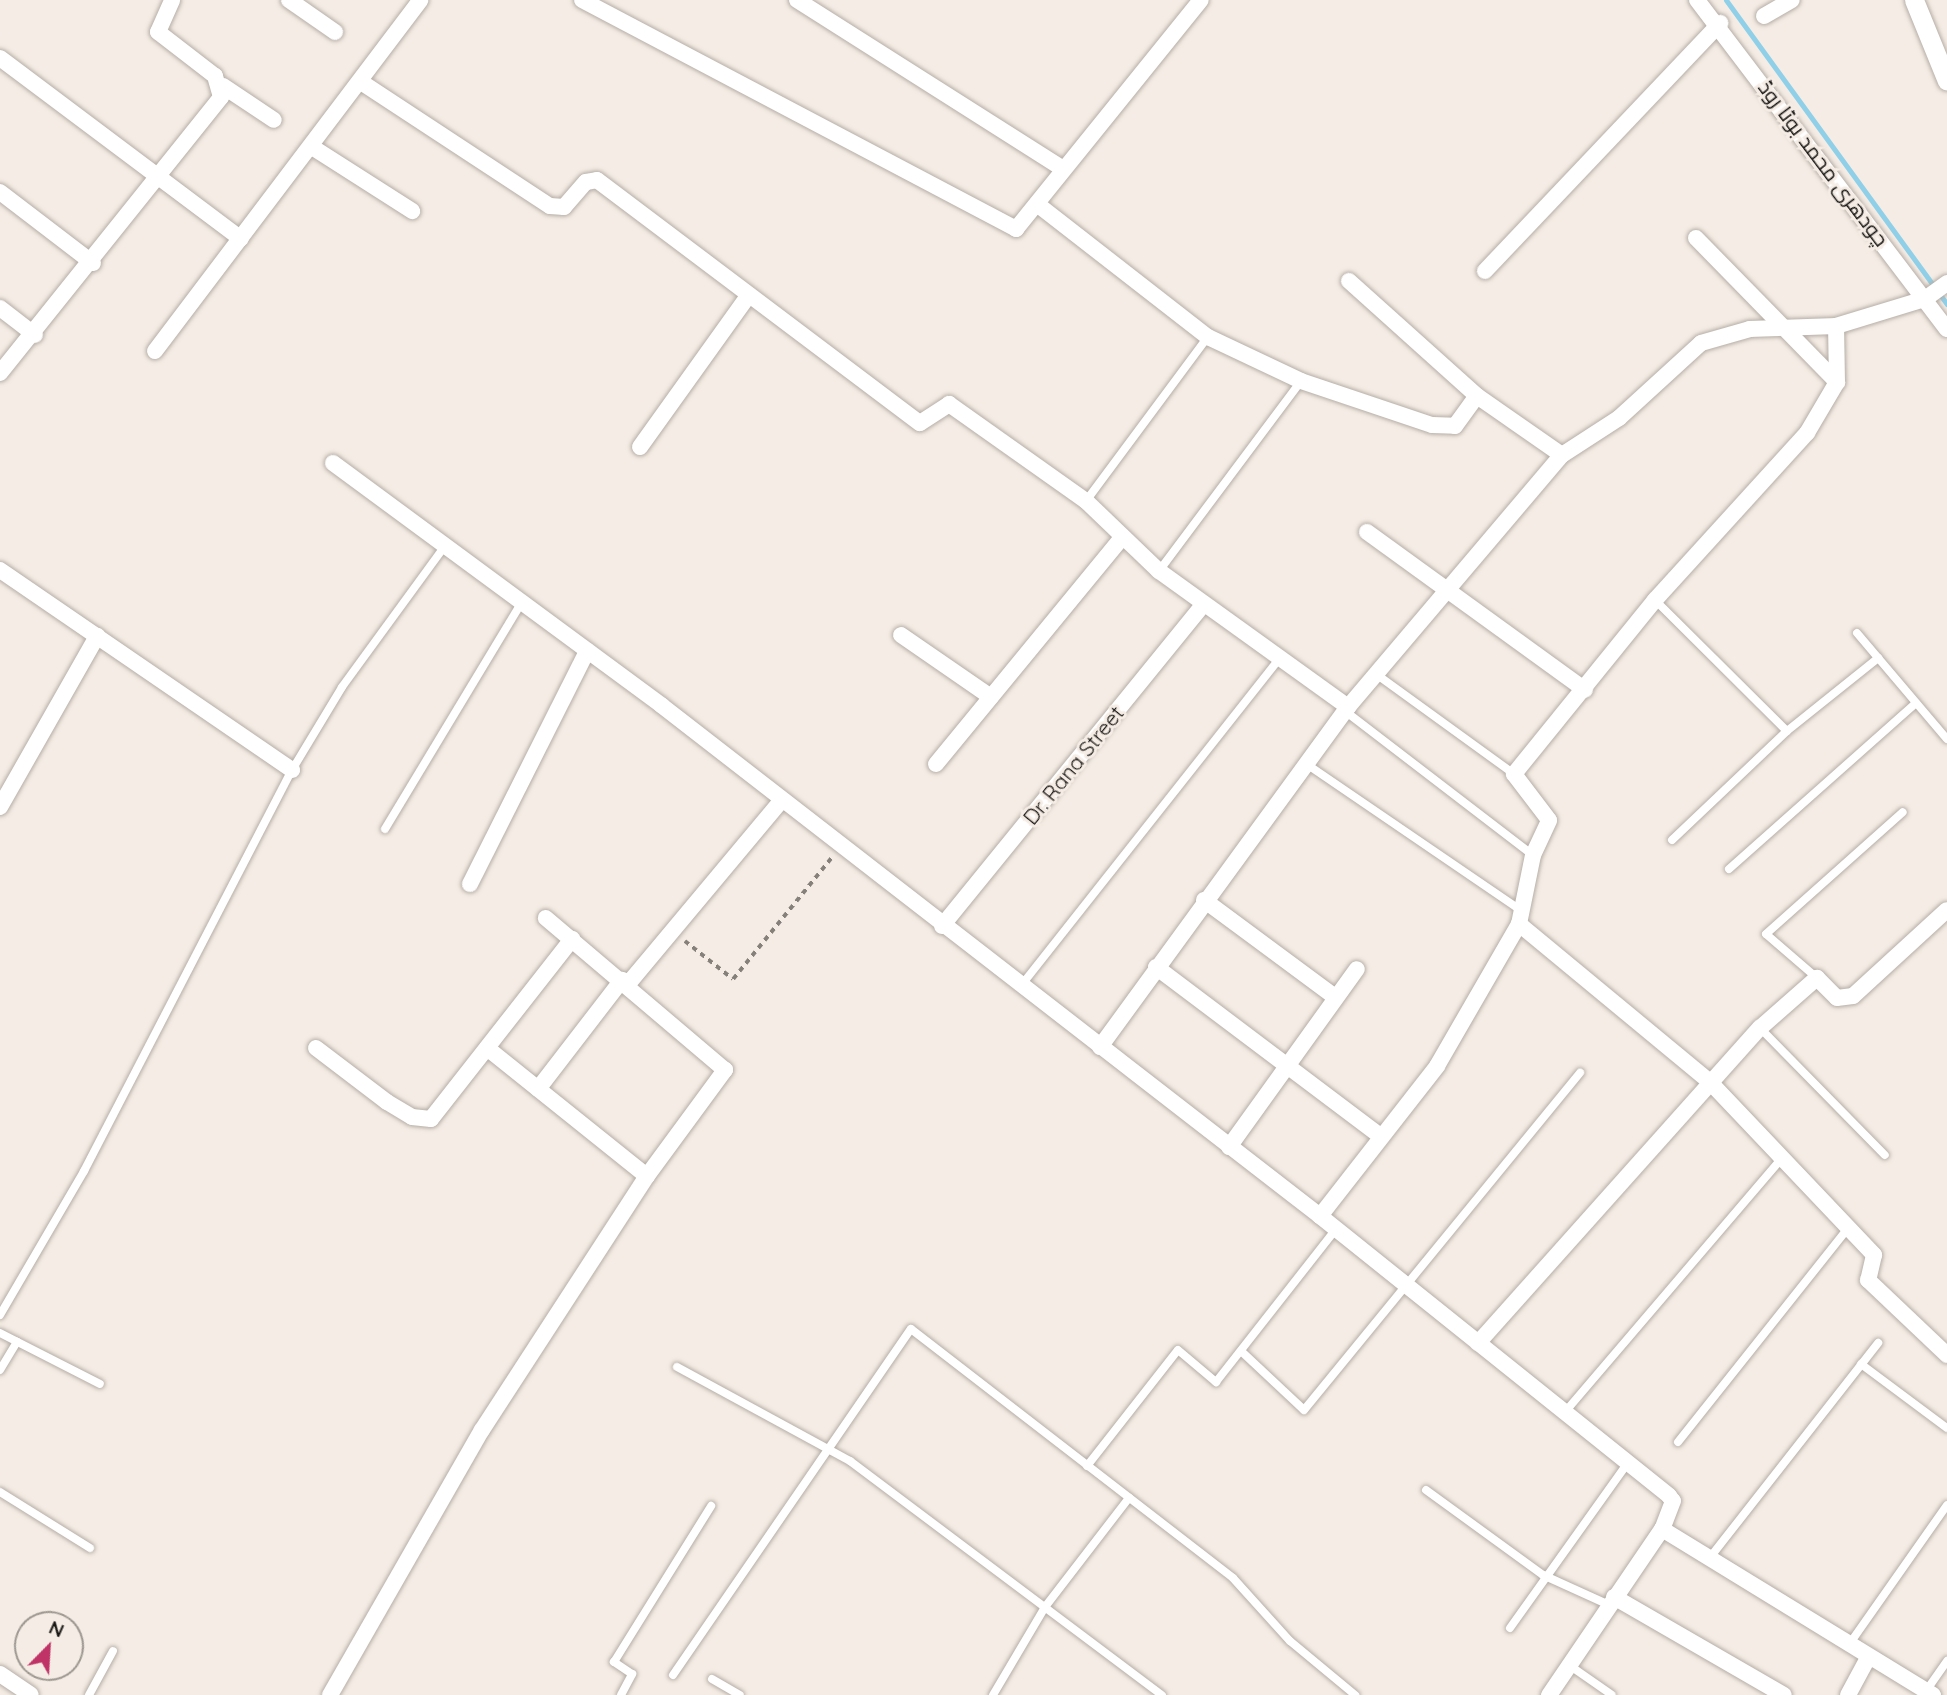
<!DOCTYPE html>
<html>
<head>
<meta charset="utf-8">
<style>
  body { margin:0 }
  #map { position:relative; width:1947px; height:1695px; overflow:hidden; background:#f5ede5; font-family:Quicksand,Cairo,sans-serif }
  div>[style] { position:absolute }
  .stream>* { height:5px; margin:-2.5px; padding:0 2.5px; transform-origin:2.5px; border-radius:2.5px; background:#8fd0e8 }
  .path>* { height:3.5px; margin-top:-1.75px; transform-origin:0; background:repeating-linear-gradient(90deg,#85807a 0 5px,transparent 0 10px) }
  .roads { filter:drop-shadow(0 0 2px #b5ada6) drop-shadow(0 0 2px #b5ada6) }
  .service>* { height:8px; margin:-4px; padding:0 4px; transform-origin:4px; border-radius:4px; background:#fff }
  .minor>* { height:16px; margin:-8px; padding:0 8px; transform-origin:8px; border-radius:8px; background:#fff }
  .tertiary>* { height:19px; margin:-9.5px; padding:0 9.5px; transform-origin:9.5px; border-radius:9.5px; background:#fff }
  span { translate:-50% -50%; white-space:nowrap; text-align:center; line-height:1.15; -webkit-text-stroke:6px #f5ede5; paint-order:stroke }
  .street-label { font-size:21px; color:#191714 }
  .north { position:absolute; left:14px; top:1611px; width:70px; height:70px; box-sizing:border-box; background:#f5ede5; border:2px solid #9d9791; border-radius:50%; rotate:24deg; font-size:19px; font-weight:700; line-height:28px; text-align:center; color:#191714 }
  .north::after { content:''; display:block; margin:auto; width:24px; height:32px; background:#c03367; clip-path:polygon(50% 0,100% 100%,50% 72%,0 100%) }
</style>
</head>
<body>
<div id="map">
  <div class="stream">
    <div style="left:1726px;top:0;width:376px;rotate:54deg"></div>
  </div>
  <div class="path">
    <div style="left:685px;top:941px;width:61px;rotate:38.4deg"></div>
    <div style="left:733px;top:979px;width:159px;rotate:-50.9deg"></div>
  </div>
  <div class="roads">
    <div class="service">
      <div style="left:1086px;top:501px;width:204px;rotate:-53.4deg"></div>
      <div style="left:1159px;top:571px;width:237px;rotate:-53.2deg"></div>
      <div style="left:1655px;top:600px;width:186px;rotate:44.8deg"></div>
      <div style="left:1857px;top:633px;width:139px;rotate:49.7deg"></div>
      <div style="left:1376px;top:674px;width:170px;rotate:35.9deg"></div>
      <div style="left:1345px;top:711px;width:237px;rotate:37.5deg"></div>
      <div style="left:1305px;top:763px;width:263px;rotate:34.3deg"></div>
      <div style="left:385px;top:829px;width:265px;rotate:-58.9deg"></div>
      <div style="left:1672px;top:840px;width:158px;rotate:-43.5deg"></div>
      <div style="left:1787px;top:731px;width:117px;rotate:-38.7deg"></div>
      <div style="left:1729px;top:869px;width:250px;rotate:-41.6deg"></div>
      <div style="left:1817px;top:978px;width:67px;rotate:-139.2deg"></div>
      <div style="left:1766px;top:934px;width:183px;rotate:-41.7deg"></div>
      <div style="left:1020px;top:987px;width:421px;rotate:-51.7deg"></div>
      <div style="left:1760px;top:1028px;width:178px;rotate:45.5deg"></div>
      <div style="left:0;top:1315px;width:167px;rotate:-59.7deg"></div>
      <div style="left:84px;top:1171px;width:452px;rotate:-62.6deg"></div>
      <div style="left:292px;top:770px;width:97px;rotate:-58.9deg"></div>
      <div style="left:342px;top:687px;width:173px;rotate:-53.9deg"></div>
      <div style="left:0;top:1333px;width:112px;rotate:27deg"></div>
      <div style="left:1241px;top:1351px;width:86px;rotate:43.1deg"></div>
      <div style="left:1304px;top:1410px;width:436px;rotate:-50.7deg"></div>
      <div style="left:1861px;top:1364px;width:107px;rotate:36.7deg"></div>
      <div style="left:677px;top:1367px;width:197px;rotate:28.5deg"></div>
      <div style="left:850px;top:1461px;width:390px;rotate:36.9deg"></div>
      <div style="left:0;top:1370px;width:33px;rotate:-59deg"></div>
      <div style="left:1565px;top:1412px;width:333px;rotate:-49.5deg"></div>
      <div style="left:1678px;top:1442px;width:273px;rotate:-51.5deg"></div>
      <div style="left:1087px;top:1466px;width:147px;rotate:-51.9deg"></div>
      <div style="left:1178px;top:1350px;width:50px;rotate:40.1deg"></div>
      <div style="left:1216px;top:1382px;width:194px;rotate:-51.9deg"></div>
      <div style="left:1426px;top:1490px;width:145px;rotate:36deg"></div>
      <div style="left:1543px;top:1575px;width:72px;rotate:24.4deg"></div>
      <div style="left:0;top:1492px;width:106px;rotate:31.9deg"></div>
      <div style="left:1708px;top:1560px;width:276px;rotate:-51.9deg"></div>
      <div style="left:1510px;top:1628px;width:201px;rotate:-54.5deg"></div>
      <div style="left:1848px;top:1646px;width:172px;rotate:-54.9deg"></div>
      <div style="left:1569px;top:1665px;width:52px;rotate:34.9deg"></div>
      <div style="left:673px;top:1675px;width:420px;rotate:-55.5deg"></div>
      <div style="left:911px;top:1329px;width:407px;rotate:37.7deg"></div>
      <div style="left:1233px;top:1578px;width:85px;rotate:47.9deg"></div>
      <div style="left:1290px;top:1641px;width:85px;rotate:39.7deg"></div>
      <div style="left:712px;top:1679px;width:32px;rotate:30deg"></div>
      <div style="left:1926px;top:1691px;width:37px;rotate:-55deg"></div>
      <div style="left:89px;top:1695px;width:50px;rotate:-61.4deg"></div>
      <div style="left:621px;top:1695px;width:24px;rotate:-62deg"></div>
      <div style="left:632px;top:1674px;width:22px;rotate:-146deg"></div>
      <div style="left:614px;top:1662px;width:184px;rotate:-58.1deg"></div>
      <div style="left:993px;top:1695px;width:102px;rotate:-59.4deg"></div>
      <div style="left:1045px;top:1607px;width:138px;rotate:-52.4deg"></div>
    </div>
    <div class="minor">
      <div style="left:289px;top:0;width:56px;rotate:34.8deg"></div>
      <div style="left:582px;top:0;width:491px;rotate:27.8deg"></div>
      <div style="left:1016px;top:229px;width:294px;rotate:-51.1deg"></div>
      <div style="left:797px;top:0;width:314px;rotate:32.4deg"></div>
      <div style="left:1697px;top:0;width:413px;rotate:52.8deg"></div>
      <div style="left:1764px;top:16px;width:32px;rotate:-30deg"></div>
      <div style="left:0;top:58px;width:301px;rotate:36.9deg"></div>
      <div style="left:361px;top:82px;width:226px;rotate:33.3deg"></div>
      <div style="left:550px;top:206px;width:14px;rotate:4deg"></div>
      <div style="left:564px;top:207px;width:33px;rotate:-49deg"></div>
      <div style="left:586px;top:182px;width:11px;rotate:-10deg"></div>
      <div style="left:597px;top:180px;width:404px;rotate:37deg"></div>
      <div style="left:920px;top:423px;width:35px;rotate:-33deg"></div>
      <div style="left:949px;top:404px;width:168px;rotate:35.3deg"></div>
      <div style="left:1086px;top:501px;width:101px;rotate:43.8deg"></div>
      <div style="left:1159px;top:571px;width:233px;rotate:35.7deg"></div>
      <div style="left:223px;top:86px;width:61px;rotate:33.7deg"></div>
      <div style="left:312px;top:147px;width:119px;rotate:32.6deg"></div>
      <div style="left:0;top:192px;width:117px;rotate:37.4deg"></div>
      <div style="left:1037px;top:204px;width:217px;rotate:37.9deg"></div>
      <div style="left:1208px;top:337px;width:103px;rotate:25.3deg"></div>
      <div style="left:1301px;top:381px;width:138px;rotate:18.6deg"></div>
      <div style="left:1432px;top:425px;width:23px;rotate:2deg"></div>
      <div style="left:1455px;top:426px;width:37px;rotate:-54deg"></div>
      <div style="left:1696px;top:238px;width:202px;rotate:45.6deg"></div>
      <div style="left:1485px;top:271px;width:342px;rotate:-46.5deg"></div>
      <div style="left:1349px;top:281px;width:172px;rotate:41.9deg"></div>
      <div style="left:1477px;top:396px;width:103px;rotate:34.8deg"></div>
      <div style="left:0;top:308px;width:44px;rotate:37.6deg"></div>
      <div style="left:155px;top:351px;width:440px;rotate:-52.9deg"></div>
      <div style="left:0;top:373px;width:354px;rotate:-51.3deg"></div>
      <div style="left:221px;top:97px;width:22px;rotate:-106deg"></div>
      <div style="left:215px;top:76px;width:72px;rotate:-142.3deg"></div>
      <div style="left:158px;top:32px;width:35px;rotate:-66deg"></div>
      <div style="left:640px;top:447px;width:186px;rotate:-54.4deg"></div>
      <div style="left:333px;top:463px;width:408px;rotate:36.4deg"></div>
      <div style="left:661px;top:705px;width:834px;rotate:37.79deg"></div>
      <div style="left:1320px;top:1216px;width:447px;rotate:38.7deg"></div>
      <div style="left:1669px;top:1496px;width:6px;rotate:51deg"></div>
      <div style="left:1673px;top:1501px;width:30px;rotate:111deg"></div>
      <div style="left:1662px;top:1529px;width:201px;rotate:124.2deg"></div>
      <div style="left:1367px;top:532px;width:269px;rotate:35.9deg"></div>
      <div style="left:0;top:570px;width:354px;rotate:34.4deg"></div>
      <div style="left:901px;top:635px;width:109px;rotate:34.6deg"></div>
      <div style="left:936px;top:764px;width:291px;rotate:-50.6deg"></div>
      <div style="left:0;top:807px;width:197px;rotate:-60.4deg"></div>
      <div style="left:470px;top:884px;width:261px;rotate:-63.3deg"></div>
      <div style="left:1204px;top:900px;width:163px;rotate:36.5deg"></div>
      <div style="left:1519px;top:924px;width:246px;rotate:39.6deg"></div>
      <div style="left:1709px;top:1081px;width:240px;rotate:46.5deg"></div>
      <div style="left:1874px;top:1255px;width:26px;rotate:103deg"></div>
      <div style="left:1868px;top:1280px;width:109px;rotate:43.5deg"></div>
      <div style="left:942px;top:926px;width:415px;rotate:-50.9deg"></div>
      <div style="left:1156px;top:967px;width:281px;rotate:37deg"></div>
      <div style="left:628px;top:984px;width:237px;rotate:-50.1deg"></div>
      <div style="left:1100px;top:1047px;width:421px;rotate:-53.9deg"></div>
      <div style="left:1348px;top:707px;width:331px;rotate:-49.7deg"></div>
      <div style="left:1562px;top:455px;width:68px;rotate:-33deg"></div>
      <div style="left:1619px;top:418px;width:111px;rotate:-42.4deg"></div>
      <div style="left:1701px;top:343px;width:51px;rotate:-15.9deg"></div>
      <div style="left:1750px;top:329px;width:86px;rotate:-2deg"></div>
      <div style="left:316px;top:1048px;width:89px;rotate:37.3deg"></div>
      <div style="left:387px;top:1102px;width:29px;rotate:31deg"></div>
      <div style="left:412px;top:1117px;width:19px;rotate:6deg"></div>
      <div style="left:431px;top:1119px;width:229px;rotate:-51.9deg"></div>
      <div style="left:487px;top:1048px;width:205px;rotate:38.7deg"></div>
      <div style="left:538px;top:1089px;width:138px;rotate:-52.4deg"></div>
      <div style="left:1229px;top:1147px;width:219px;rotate:-54.3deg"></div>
      <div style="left:1320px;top:1216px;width:190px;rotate:-52deg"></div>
      <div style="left:1437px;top:1066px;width:164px;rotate:-60deg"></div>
      <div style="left:1519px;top:924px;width:70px;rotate:-78.5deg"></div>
      <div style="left:1533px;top:855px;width:38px;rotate:-65deg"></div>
      <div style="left:1549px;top:820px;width:58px;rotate:-127.3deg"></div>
      <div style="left:1514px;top:774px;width:224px;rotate:-51deg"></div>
      <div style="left:1655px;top:600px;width:226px;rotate:-47.7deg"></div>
      <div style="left:1807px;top:433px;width:59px;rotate:-59.5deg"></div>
      <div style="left:1837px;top:382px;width:56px;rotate:-91deg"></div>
      <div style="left:1836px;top:326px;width:93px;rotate:-16.9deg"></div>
      <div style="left:1925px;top:299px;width:27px;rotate:-36deg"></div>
      <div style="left:1478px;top:1343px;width:423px;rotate:-48.2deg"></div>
      <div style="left:1760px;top:1028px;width:76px;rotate:-41.3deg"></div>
      <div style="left:1817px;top:978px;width:28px;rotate:45deg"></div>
      <div style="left:1837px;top:998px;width:16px;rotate:-7deg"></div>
      <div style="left:1853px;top:996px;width:127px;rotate:-42.5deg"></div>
      <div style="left:1662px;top:1529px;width:318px;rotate:31.5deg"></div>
      <div style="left:1614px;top:1597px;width:196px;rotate:30deg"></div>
      <div style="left:0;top:1674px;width:37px;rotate:34deg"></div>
      <div style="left:330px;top:1695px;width:305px;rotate:-60.2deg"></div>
      <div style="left:482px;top:1430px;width:303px;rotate:-57deg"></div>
      <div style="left:647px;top:1176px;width:132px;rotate:-53.7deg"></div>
      <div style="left:725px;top:1070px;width:235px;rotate:-139.7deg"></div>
      <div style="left:1848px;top:1695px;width:42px;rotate:-61.6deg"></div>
    </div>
    <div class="tertiary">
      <div style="left:1914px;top:0;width:87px;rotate:67.8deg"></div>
    </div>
  </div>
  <div class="street-label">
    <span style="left:1824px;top:163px;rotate:53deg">چودھری محمد بوٹا روڈ</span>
    <span style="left:1073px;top:765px;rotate:-51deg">Dr. Rana Street</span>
  </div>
  <div class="north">N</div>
</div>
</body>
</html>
